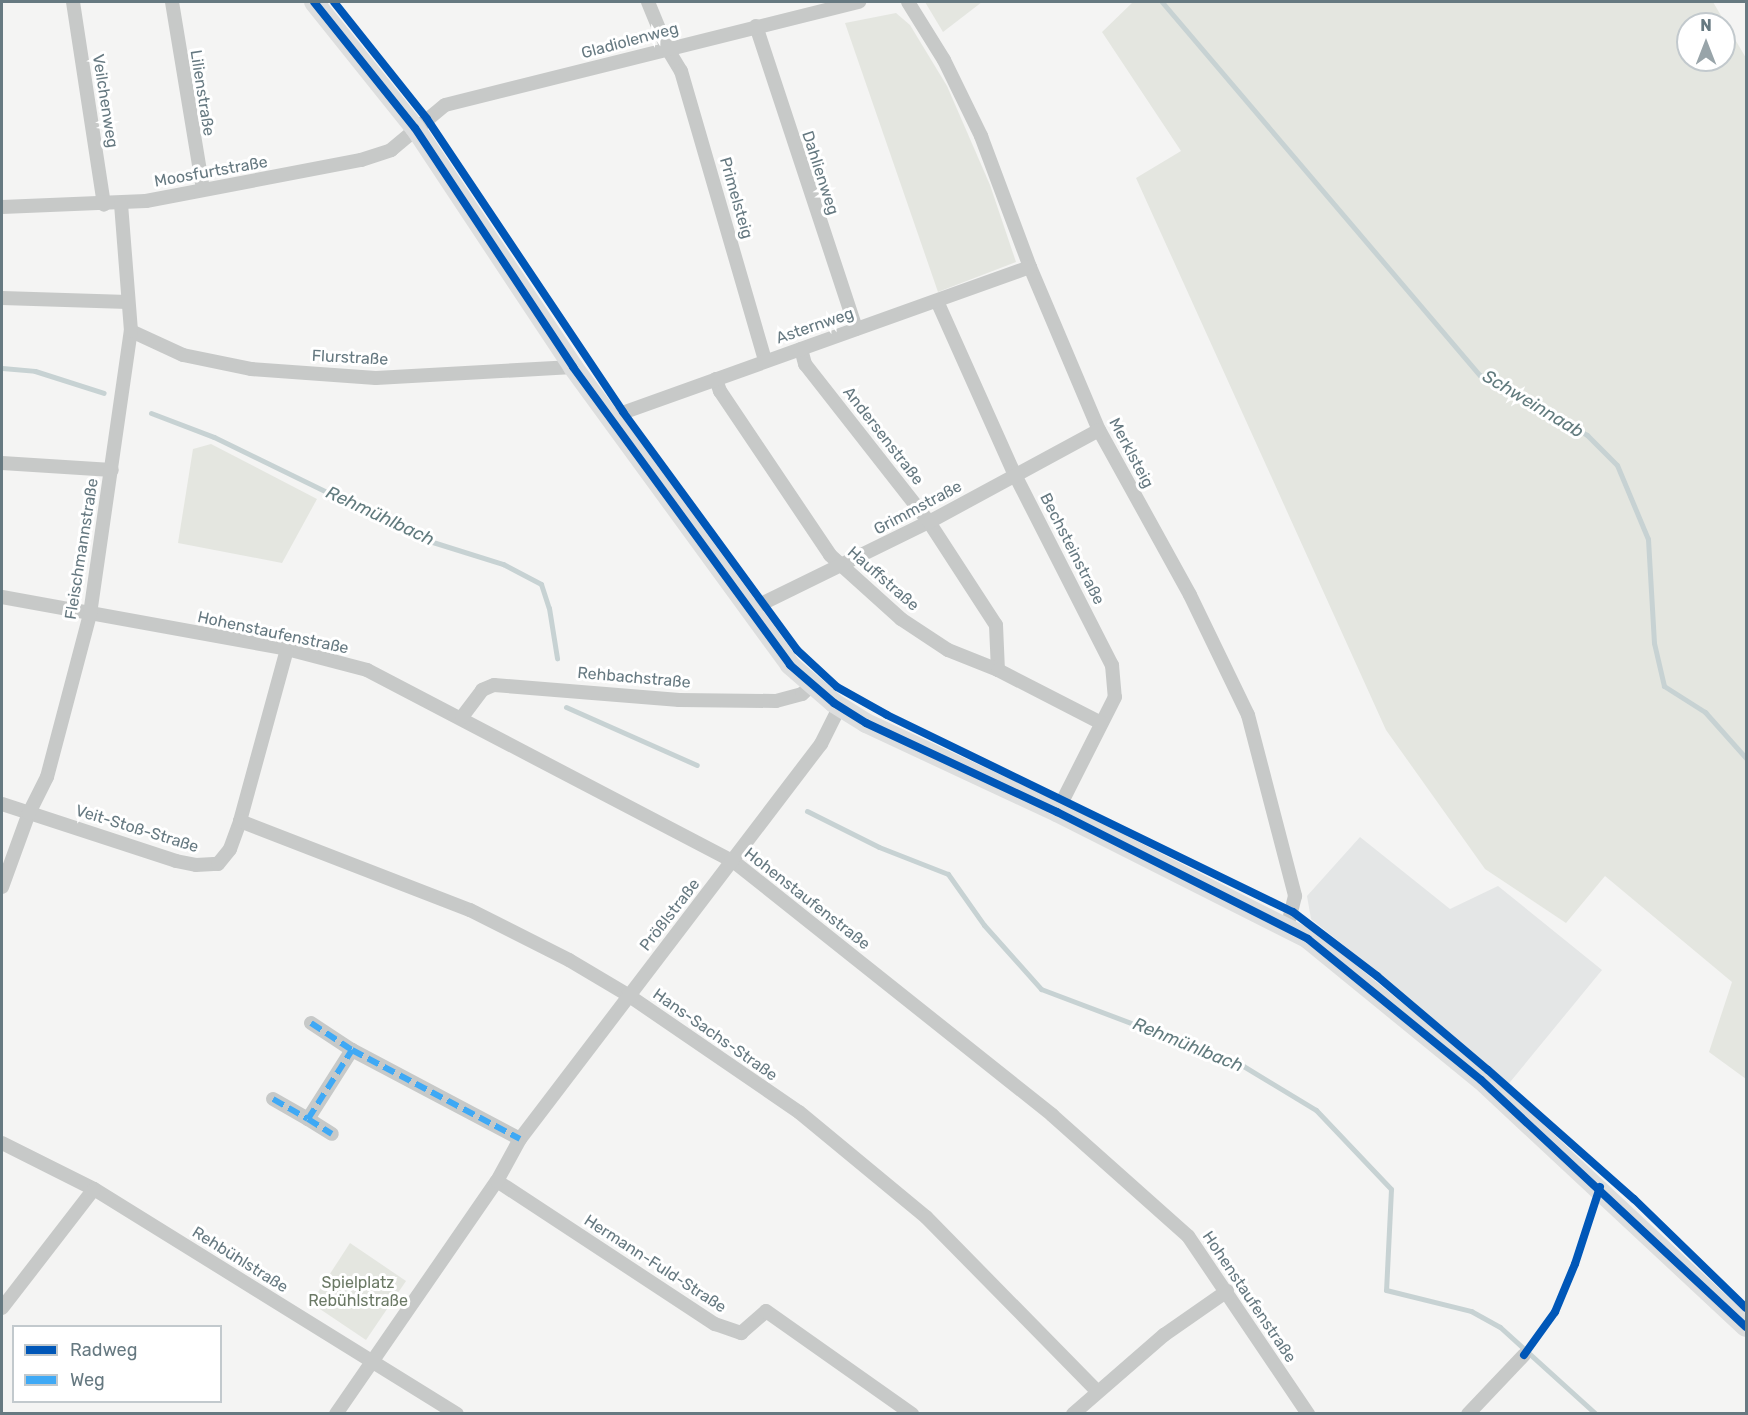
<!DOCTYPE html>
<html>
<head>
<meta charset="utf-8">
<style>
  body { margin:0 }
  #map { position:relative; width:1748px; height:1415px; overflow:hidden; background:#f4f4f3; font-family:Rubik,sans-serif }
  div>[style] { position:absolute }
  .built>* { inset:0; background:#e4e6e6 }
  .green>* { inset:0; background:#e4e6e0 }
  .stream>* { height:5px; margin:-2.5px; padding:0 2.5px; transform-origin:2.5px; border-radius:2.5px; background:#c7d2d3 }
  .street>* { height:14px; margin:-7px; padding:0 7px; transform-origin:7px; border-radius:7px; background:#c7c9c8 }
  .secondary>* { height:20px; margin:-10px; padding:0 10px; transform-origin:10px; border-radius:10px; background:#dddede }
  .quiet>* { height:6px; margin-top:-3px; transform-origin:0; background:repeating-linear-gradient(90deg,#3fa9f5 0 12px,transparent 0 18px) }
  .cycleway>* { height:8px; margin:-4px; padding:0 4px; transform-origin:4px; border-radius:4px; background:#0057b8 }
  span { translate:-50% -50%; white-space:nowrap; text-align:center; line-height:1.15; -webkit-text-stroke:6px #fff; paint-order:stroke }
  .street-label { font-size:16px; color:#667981 }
  .park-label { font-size:16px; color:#6b7965 }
  .water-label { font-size:18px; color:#627b7e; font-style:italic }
  .frame { position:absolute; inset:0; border:3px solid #667981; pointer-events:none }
  .legend { position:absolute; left:12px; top:1325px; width:210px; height:78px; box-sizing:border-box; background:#fff; border:2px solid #c2c9cd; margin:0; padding:8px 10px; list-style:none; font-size:18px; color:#667981 }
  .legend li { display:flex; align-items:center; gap:12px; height:30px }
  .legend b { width:30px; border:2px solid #c2c9cd }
  .north { position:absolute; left:1676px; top:12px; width:60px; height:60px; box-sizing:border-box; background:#fff; border:2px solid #c2c9cd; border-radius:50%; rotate:0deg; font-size:16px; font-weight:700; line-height:24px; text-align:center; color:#667981 }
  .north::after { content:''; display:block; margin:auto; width:21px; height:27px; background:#98a4a9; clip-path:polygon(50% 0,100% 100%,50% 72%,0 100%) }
</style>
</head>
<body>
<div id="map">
  <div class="built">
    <div style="clip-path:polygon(1360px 837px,1450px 909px,1498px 886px,1602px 970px,1506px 1087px,1392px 984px,1311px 919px,1307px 896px)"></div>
  </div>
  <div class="green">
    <div style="clip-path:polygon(925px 2px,982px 2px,943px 32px)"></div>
    <div style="clip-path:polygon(evenodd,1133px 2px,1713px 2px,1746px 58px,1746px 1079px,1709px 1052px,1732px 982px,1605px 876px,1566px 923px,1485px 869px,1386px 730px,1136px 178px,1181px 151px,1102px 32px,1133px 2px,1688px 24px,1724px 24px,1724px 60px,1688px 60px,1688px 24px)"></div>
    <div style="clip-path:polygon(896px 13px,910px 25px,947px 86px,990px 185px,1016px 262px,938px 292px,845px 23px)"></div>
    <div style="clip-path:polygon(211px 444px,317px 499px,282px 563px,178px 543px,193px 449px)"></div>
    <div style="clip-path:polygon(350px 1243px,406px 1281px,366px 1340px,311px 1303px)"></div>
  </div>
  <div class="stream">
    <div style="left:1162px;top:2px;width:490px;rotate:49.6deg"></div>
    <div style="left:1480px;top:375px;width:123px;rotate:29.3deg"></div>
    <div style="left:1587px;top:435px;width:42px;rotate:45deg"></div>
    <div style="left:1617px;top:465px;width:80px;rotate:67.3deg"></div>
    <div style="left:1648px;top:539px;width:104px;rotate:86.7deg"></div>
    <div style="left:1654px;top:643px;width:44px;rotate:76.9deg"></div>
    <div style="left:1664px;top:686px;width:49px;rotate:32.4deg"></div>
    <div style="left:1705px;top:712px;width:62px;rotate:48.3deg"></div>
    <div style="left:2px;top:368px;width:33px;rotate:5deg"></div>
    <div style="left:35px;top:371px;width:72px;rotate:17.7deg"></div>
    <div style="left:151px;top:413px;width:67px;rotate:20.9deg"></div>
    <div style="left:214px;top:437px;width:233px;rotate:26deg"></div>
    <div style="left:423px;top:539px;width:84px;rotate:17.4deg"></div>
    <div style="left:503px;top:564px;width:43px;rotate:27.8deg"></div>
    <div style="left:541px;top:584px;width:25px;rotate:72deg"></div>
    <div style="left:549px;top:608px;width:51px;rotate:80.9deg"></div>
    <div style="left:566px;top:707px;width:143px;rotate:23.9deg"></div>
    <div style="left:807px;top:811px;width:80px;rotate:26.6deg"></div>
    <div style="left:879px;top:847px;width:74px;rotate:21.4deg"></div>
    <div style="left:948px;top:874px;width:62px;rotate:54.8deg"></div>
    <div style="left:984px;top:925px;width:86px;rotate:48.3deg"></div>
    <div style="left:1041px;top:989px;width:213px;rotate:20.7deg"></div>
    <div style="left:1240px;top:1064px;width:89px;rotate:31.2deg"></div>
    <div style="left:1316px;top:1110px;width:109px;rotate:46.5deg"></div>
    <div style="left:1391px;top:1189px;width:101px;rotate:92.8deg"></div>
    <div style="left:1386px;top:1290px;width:88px;rotate:13.9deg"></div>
    <div style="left:1471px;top:1311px;width:33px;rotate:29deg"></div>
    <div style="left:1500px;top:1327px;width:130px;rotate:42.2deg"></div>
  </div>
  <div class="street">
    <div style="left:73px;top:2px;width:205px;rotate:81.3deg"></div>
    <div style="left:172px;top:2px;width:190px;rotate:80.6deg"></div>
    <div style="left:648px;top:2px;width:50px;rotate:67.6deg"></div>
    <div style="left:667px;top:48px;width:27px;rotate:59deg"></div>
    <div style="left:681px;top:71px;width:301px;rotate:73.8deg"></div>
    <div style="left:908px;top:2px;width:68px;rotate:58.2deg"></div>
    <div style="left:944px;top:60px;width:85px;rotate:64deg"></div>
    <div style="left:981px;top:136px;width:140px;rotate:69.5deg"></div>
    <div style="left:1030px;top:267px;width:177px;rotate:67.1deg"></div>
    <div style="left:1099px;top:430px;width:188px;rotate:61.1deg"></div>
    <div style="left:1190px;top:595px;width:133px;rotate:64.2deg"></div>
    <div style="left:1248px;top:715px;width:187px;rotate:75.4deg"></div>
    <div style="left:1295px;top:896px;width:33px;rotate:104deg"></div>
    <div style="left:756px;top:26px;width:319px;rotate:71.7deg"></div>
    <div style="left:2px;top:207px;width:144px;rotate:-2.4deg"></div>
    <div style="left:146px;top:201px;width:219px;rotate:-10.8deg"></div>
    <div style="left:361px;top:160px;width:32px;rotate:-18deg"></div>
    <div style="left:391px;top:150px;width:70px;rotate:-39.8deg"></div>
    <div style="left:445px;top:105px;width:427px;rotate:-14deg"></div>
    <div style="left:2px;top:298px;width:126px;rotate:1.8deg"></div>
    <div style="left:937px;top:301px;width:188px;rotate:65.9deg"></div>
    <div style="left:1014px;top:473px;width:216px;rotate:63deg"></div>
    <div style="left:1112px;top:665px;width:32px;rotate:85deg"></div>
    <div style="left:1115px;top:697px;width:129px;rotate:116.8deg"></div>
    <div style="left:131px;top:331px;width:57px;rotate:24.8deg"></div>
    <div style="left:183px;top:355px;width:69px;rotate:11.6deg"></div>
    <div style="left:251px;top:369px;width:125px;rotate:4.1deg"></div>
    <div style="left:376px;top:378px;width:197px;rotate:-3.2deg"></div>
    <div style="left:801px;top:349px;width:16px;rotate:75deg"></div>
    <div style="left:805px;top:364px;width:201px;rotate:51.9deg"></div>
    <div style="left:929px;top:522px;width:123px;rotate:57deg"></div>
    <div style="left:996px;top:625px;width:45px;rotate:87.5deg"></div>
    <div style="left:716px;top:379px;width:13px;rotate:72deg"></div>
    <div style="left:720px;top:391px;width:197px;rotate:56.1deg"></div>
    <div style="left:830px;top:555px;width:96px;rotate:42deg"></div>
    <div style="left:901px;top:619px;width:56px;rotate:33.4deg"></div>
    <div style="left:948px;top:650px;width:54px;rotate:21.8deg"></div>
    <div style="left:998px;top:670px;width:116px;rotate:27.2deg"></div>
    <div style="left:611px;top:417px;width:445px;rotate:-19.7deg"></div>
    <div style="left:2px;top:463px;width:110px;rotate:3.6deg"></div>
    <div style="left:2px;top:597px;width:290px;rotate:10.3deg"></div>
    <div style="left:287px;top:649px;width:83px;rotate:14.7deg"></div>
    <div style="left:367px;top:670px;width:413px;rotate:27.6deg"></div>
    <div style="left:733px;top:861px;width:408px;rotate:38.5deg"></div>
    <div style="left:1052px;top:1115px;width:182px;rotate:41.7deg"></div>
    <div style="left:1188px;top:1236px;width:215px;rotate:56deg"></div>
    <div style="left:749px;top:610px;width:200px;rotate:-26.1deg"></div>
    <div style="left:929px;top:522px;width:193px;rotate:-28.4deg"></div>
    <div style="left:462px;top:717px;width:34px;rotate:-53deg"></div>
    <div style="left:482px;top:690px;width:13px;rotate:-23deg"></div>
    <div style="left:494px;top:685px;width:186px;rotate:4.6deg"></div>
    <div style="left:679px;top:700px;width:97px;rotate:0.6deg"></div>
    <div style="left:776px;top:701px;width:27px;rotate:-15deg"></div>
    <div style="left:802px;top:694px;width:15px;rotate:-42deg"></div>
    <div style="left:2px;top:804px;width:183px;rotate:18.1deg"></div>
    <div style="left:176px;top:861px;width:20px;rotate:11deg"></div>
    <div style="left:196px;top:865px;width:22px;rotate:-3deg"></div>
    <div style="left:218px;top:864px;width:19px;rotate:-51deg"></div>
    <div style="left:230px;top:849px;width:30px;rotate:-70deg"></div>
    <div style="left:240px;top:821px;width:178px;rotate:-74.7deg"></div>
    <div style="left:240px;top:821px;width:247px;rotate:21.2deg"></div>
    <div style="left:470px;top:910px;width:111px;rotate:26.8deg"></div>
    <div style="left:569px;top:960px;width:69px;rotate:30.7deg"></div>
    <div style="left:628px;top:995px;width:207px;rotate:34.4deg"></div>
    <div style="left:799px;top:1112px;width:165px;rotate:39.6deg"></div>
    <div style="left:926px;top:1217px;width:243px;rotate:45.5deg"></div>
    <div style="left:2px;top:887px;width:79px;rotate:-70deg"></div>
    <div style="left:29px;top:813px;width:40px;rotate:-63.4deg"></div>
    <div style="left:47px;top:777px;width:169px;rotate:-75.2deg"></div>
    <div style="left:90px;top:614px;width:286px;rotate:-81.8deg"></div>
    <div style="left:131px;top:331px;width:127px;rotate:-94.5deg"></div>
    <div style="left:311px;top:1023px;width:49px;rotate:33.4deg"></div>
    <div style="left:273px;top:1099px;width:40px;rotate:29.7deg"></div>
    <div style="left:308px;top:1119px;width:82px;rotate:-57.5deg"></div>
    <div style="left:352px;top:1050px;width:190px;rotate:27.9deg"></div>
    <div style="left:308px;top:1119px;width:28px;rotate:32deg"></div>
    <div style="left:2px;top:1143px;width:103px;rotate:26.6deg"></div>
    <div style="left:94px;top:1189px;width:427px;rotate:31.8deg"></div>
    <div style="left:497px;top:1181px;width:261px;rotate:33.3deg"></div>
    <div style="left:715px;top:1324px;width:28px;rotate:19deg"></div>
    <div style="left:741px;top:1333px;width:33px;rotate:-41deg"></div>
    <div style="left:766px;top:1311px;width:179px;rotate:35.2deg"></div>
    <div style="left:2px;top:1308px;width:150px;rotate:-52.3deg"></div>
    <div style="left:336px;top:1414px;width:283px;rotate:-55.4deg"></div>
    <div style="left:497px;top:1181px;width:48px;rotate:-61.3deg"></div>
    <div style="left:520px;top:1139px;width:497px;rotate:-52.7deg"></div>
    <div style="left:821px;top:744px;width:42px;rotate:-63.4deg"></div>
    <div style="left:1073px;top:1414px;width:121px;rotate:-41deg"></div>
    <div style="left:1164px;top:1335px;width:77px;rotate:-34.9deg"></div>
    <div style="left:1468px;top:1414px;width:81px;rotate:-46.5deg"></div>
  </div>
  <div class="secondary">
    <div style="left:314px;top:2px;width:161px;rotate:51.3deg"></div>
    <div style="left:415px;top:128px;width:287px;rotate:56.5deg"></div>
    <div style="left:573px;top:367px;width:369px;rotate:53.9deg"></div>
    <div style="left:790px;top:665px;width:58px;rotate:40.8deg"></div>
    <div style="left:834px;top:703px;width:38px;rotate:32deg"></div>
    <div style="left:866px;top:723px;width:211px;rotate:25deg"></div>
    <div style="left:1057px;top:812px;width:281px;rotate:26.8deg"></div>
    <div style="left:1308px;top:939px;width:223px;rotate:39.2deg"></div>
    <div style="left:1481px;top:1080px;width:362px;rotate:43deg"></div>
  </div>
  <div class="quiet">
    <div style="left:311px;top:1023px;width:49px;rotate:33.4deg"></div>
    <div style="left:273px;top:1099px;width:40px;rotate:29.7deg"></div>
    <div style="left:308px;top:1119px;width:82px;rotate:-57.5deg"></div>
    <div style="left:352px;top:1050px;width:190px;rotate:27.9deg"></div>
    <div style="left:308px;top:1119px;width:28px;rotate:32deg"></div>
  </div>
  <div class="cycleway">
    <div style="left:314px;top:2px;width:161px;rotate:51.3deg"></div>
    <div style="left:415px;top:128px;width:287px;rotate:56.5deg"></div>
    <div style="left:573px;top:367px;width:369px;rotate:53.9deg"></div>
    <div style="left:790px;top:665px;width:58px;rotate:40.8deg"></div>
    <div style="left:834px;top:703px;width:38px;rotate:32deg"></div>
    <div style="left:866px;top:723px;width:211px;rotate:25deg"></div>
    <div style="left:1057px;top:812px;width:281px;rotate:26.8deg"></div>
    <div style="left:1308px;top:939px;width:223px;rotate:39.2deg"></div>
    <div style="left:1481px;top:1080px;width:362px;rotate:43deg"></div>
    <div style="left:334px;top:2px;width:149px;rotate:51.5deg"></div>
    <div style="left:427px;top:119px;width:353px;rotate:56.2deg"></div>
    <div style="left:623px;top:412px;width:295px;rotate:53.8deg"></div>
    <div style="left:797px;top:650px;width:54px;rotate:42.8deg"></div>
    <div style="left:837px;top:687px;width:57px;rotate:29.2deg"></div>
    <div style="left:887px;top:715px;width:451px;rotate:25.9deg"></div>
    <div style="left:1293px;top:912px;width:106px;rotate:37.3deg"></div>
    <div style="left:1377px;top:976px;width:145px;rotate:40.3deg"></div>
    <div style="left:1488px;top:1070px;width:195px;rotate:41.5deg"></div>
    <div style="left:1634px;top:1199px;width:156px;rotate:44.2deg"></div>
    <div style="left:1524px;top:1355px;width:53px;rotate:-54.2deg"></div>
    <div style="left:1555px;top:1312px;width:52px;rotate:-67.4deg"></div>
    <div style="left:1575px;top:1264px;width:81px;rotate:-72deg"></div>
  </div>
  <div class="street-label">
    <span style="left:630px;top:41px;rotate:-15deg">Gladiolenweg</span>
    <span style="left:202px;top:93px;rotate:81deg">Lilienstraße</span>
    <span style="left:105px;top:101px;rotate:81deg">Veilchenweg</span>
    <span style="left:211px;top:172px;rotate:-10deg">Moosfurtstraße</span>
    <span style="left:820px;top:173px;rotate:72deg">Dahlienweg</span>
    <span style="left:736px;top:198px;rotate:74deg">Primelsteig</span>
    <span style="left:815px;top:326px;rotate:-19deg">Asternweg</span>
    <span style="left:350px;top:358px;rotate:3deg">Flurstraße</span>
    <span style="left:883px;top:436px;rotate:52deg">Andersenstraße</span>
    <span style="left:1131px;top:453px;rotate:62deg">Merklsteig</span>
    <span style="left:918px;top:508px;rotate:-28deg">Grimmstraße</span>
    <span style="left:82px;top:549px;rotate:-81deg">Fleischmannstraße</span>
    <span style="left:1072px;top:549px;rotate:63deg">Bechsteinstraße</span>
    <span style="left:883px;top:579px;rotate:41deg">Hauffstraße</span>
    <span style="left:273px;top:633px;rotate:12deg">Hohenstaufenstraße</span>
    <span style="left:634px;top:678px;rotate:5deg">Rehbachstraße</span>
    <span style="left:137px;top:829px;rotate:17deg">Veit-Stoß-Straße</span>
    <span style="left:807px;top:899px;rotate:38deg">Hohenstaufenstraße</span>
    <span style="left:670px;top:915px;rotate:-52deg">Prößlstraße</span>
    <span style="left:715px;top:1035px;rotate:35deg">Hans-Sachs-Straße</span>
    <span style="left:240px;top:1260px;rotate:32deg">Rehbühlstraße</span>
    <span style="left:655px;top:1264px;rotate:33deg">Hermann-Fuld-Straße</span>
    <span style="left:1249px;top:1297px;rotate:56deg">Hohenstaufenstraße</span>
  </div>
  <div class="park-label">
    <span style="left:358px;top:1292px">Spielplatz<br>Rebühlstraße</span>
  </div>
  <div class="water-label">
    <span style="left:1533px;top:404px;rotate:31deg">Schweinnaab</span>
    <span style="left:380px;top:516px;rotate:25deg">Rehmühlbach</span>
    <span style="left:1188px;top:1045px;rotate:22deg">Rehmühlbach</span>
  </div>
  <div class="frame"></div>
  <ul class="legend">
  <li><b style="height:8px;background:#0057b8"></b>Radweg</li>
  <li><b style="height:8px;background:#3fa9f5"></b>Weg</li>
  </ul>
  <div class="north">N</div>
</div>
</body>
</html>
